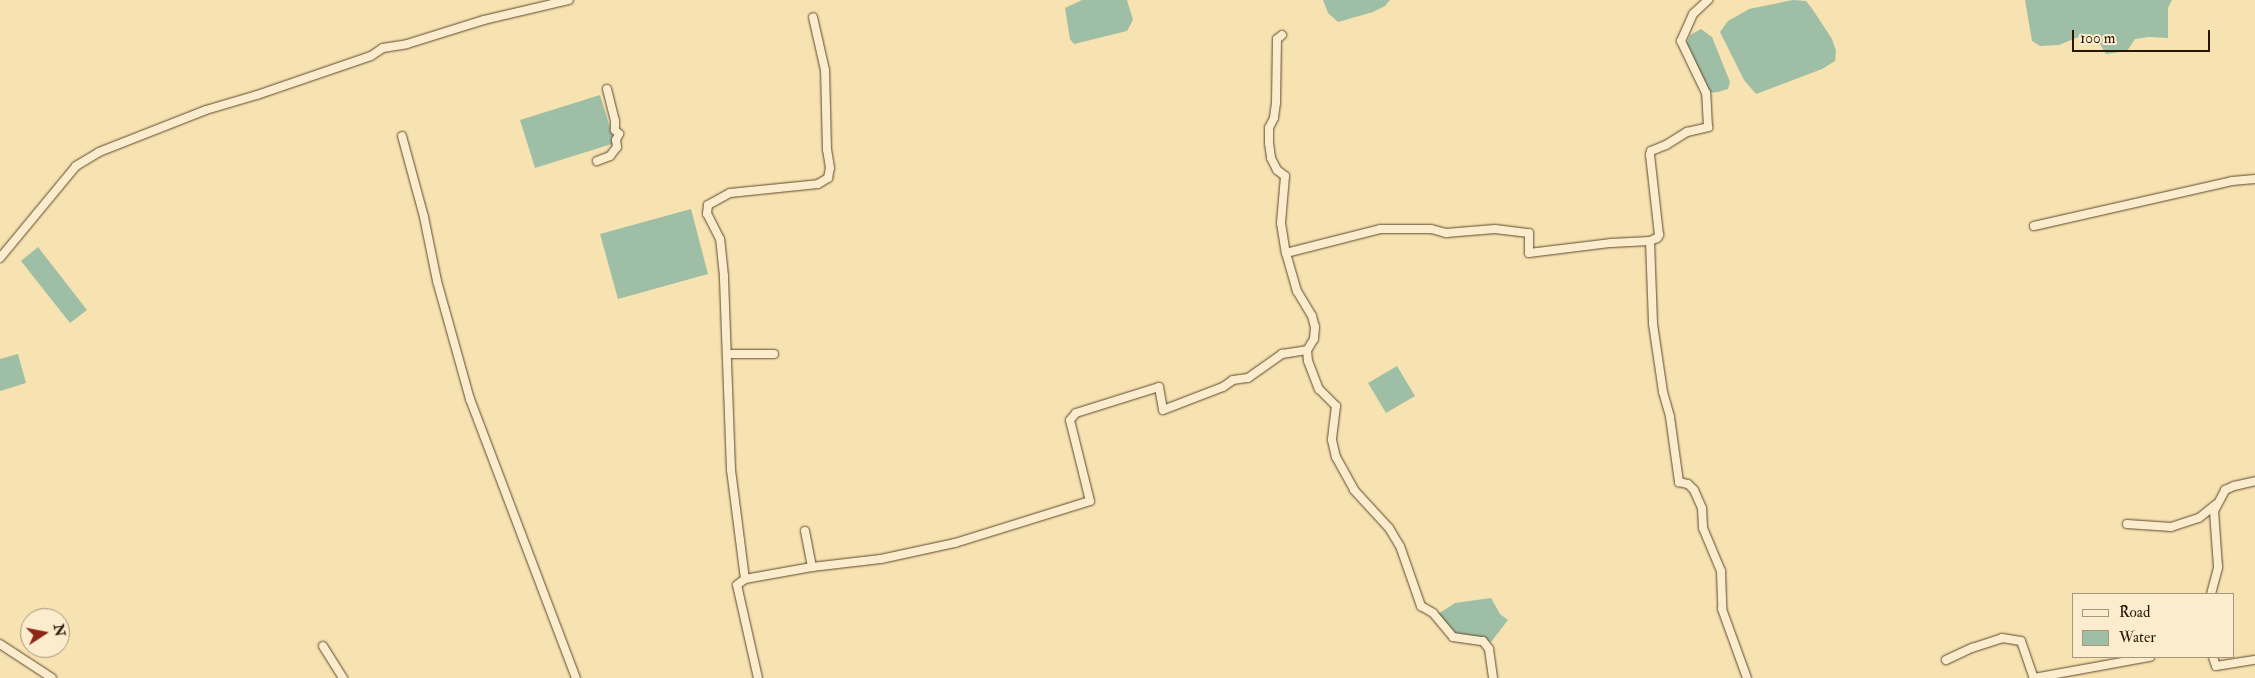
<!DOCTYPE html>
<html>
<head>
<meta charset="utf-8">
<style>
  body { margin:0 }
  #map { position:relative; width:2255px; height:678px; overflow:hidden; background:#f7e2b1; font-family:"IM FELL Double Pica",serif }
  div>[style] { position:absolute }
  .water>* { inset:0; background:#9ebfa6 }
  .roads { filter:drop-shadow(0 0 1px #5d482e) drop-shadow(0 0 1px #5d482e) }
  .minor>* { height:8px; margin:-4px; padding:0 4px; transform-origin:4px; border-radius:4px; background:#faeccc }
  span { translate:-50% -50%; white-space:nowrap; text-align:center; line-height:1.15; -webkit-text-stroke:4px #faeccc; paint-order:stroke }
  .legend { position:absolute; left:2072px; top:593px; width:162px; height:65px; box-sizing:border-box; background:#faeccc; border:1px solid #a7967c; margin:0; padding:6px 9px; list-style:none; font-size:15px; color:#2a1403 }
  .legend li { display:flex; align-items:center; gap:10px; height:25px }
  .legend b { width:25px; border:1px solid #a7967c }
  .north { position:absolute; left:20px; top:608px; width:50px; height:50px; box-sizing:border-box; background:#faeccc; border:1px solid #a7967c; border-radius:50%; rotate:79deg; font-size:14px; font-weight:700; line-height:20px; text-align:center; color:#2a1403 }
  .north::after { content:''; display:block; margin:auto; width:18px; height:22px; background:#8f2418; clip-path:polygon(50% 0,100% 100%,50% 72%,0 100%) }
  .scale { position:absolute; left:2072px; top:30px; width:138px; height:22px; box-sizing:border-box; border:2px solid #2a1403; border-top:0; padding-left:6px; font-size:15px; line-height:18px; white-space:nowrap; color:#2a1403; -webkit-text-stroke:4px #faeccc; paint-order:stroke }
</style>
</head>
<body>
<div id="map">
  <div class="water">
    <div style="clip-path:polygon(1082px 0,1127px 0,1133px 20px,1127px 31px,1074px 44px,1070px 39px,1065px 8px)"></div>
    <div style="clip-path:polygon(1323px 0,1390px 0,1385px 6px,1373px 12px,1338px 22px,1328px 13px)"></div>
    <div style="clip-path:polygon(1793px 0,1806px 1px,1813px 10px,1832px 39px,1836px 51px,1835px 61px,1822px 69px,1756px 94px,1744px 80px,1720px 32px,1728px 21px,1749px 9px)"></div>
    <div style="clip-path:polygon(2025px 0,2172px 0,2168px 8px,2168px 38px,2149px 37px,2135px 39px,2127px 51px,2106px 54px,2098px 41px,2086px 34px,2059px 45px,2040px 46px,2032px 41px)"></div>
    <div style="clip-path:polygon(1701px 29px,1712px 37px,1730px 82px,1728px 89px,1718px 92px,1708px 93px,1687px 43px,1690px 35px)"></div>
    <div style="clip-path:polygon(600px 95px,615px 143px,535px 168px,520px 120px)"></div>
    <div style="clip-path:polygon(691px 209px,708px 274px,618px 299px,600px 234px)"></div>
    <div style="clip-path:polygon(38px 247px,87px 310px,70px 323px,21px 261px)"></div>
    <div style="clip-path:polygon(18px 354px,26px 383px,0 391px,0 359px)"></div>
    <div style="clip-path:polygon(1397px 366px,1415px 396px,1386px 413px,1368px 383px)"></div>
    <div style="clip-path:polygon(1491px 598px,1500px 614px,1508px 620px,1491px 642px,1479px 637px,1467px 637px,1454px 634px,1438px 614px,1455px 603px)"></div>
  </div>
  <div class="roads">
    <div class="minor">
      <div style="left:1282px;top:35px;width:6px;rotate:141deg"></div>
      <div style="left:1277px;top:39px;width:64px;rotate:90.9deg"></div>
      <div style="left:1276px;top:103px;width:15px;rotate:98deg"></div>
      <div style="left:1274px;top:118px;width:11px;rotate:117deg"></div>
      <div style="left:1269px;top:128px;width:15px;rotate:90deg"></div>
      <div style="left:1269px;top:143px;width:15px;rotate:82deg"></div>
      <div style="left:1271px;top:158px;width:13px;rotate:63deg"></div>
      <div style="left:1277px;top:170px;width:10px;rotate:37deg"></div>
      <div style="left:1285px;top:176px;width:47px;rotate:94.9deg"></div>
      <div style="left:1281px;top:223px;width:30px;rotate:81deg"></div>
      <div style="left:1286px;top:253px;width:40px;rotate:74deg"></div>
      <div style="left:1297px;top:291px;width:29px;rotate:59deg"></div>
      <div style="left:1312px;top:316px;width:11px;rotate:75deg"></div>
      <div style="left:1315px;top:327px;width:12px;rotate:95deg"></div>
      <div style="left:1314px;top:339px;width:13px;rotate:122deg"></div>
      <div style="left:1307px;top:350px;width:11px;rotate:85deg"></div>
      <div style="left:1308px;top:361px;width:30px;rotate:69deg"></div>
      <div style="left:1319px;top:389px;width:24px;rotate:45deg"></div>
      <div style="left:1336px;top:406px;width:34px;rotate:97deg"></div>
      <div style="left:1332px;top:440px;width:17px;rotate:77deg"></div>
      <div style="left:1336px;top:457px;width:38px;rotate:61deg"></div>
      <div style="left:1354px;top:490px;width:52px;rotate:47.4deg"></div>
      <div style="left:1389px;top:528px;width:21px;rotate:59deg"></div>
      <div style="left:1400px;top:546px;width:64px;rotate:70.7deg"></div>
      <div style="left:1421px;top:606px;width:14px;rotate:30deg"></div>
      <div style="left:1433px;top:613px;width:31px;rotate:50deg"></div>
      <div style="left:1453px;top:637px;width:30px;rotate:8deg"></div>
      <div style="left:1483px;top:641px;width:10px;rotate:53deg"></div>
      <div style="left:1489px;top:649px;width:29px;rotate:82deg"></div>
      <div style="left:402px;top:136px;width:84px;rotate:74.8deg"></div>
      <div style="left:424px;top:217px;width:65px;rotate:78.5deg"></div>
      <div style="left:437px;top:281px;width:123px;rotate:74.4deg"></div>
      <div style="left:470px;top:399px;width:298px;rotate:69.2deg"></div>
      <div style="left:597px;top:161px;width:14px;rotate:-21deg"></div>
      <div style="left:610px;top:156px;width:11px;rotate:-52deg"></div>
      <div style="left:617px;top:147px;width:7px;rotate:-98deg"></div>
      <div style="left:616px;top:140px;width:7px;rotate:-63deg"></div>
      <div style="left:619px;top:134px;width:6px;rotate:-135deg"></div>
      <div style="left:615px;top:130px;width:9px;rotate:-90deg"></div>
      <div style="left:615px;top:121px;width:33px;rotate:-104deg"></div>
      <div style="left:2034px;top:226px;width:203px;rotate:-12.8deg"></div>
      <div style="left:2232px;top:181px;width:23px;rotate:-5deg"></div>
      <div style="left:1650px;top:241px;width:83px;rotate:87.9deg"></div>
      <div style="left:1653px;top:324px;width:69px;rotate:81.6deg"></div>
      <div style="left:1663px;top:392px;width:26px;rotate:74deg"></div>
      <div style="left:1670px;top:417px;width:66px;rotate:82.1deg"></div>
      <div style="left:1679px;top:482px;width:9px;rotate:13deg"></div>
      <div style="left:1688px;top:484px;width:8px;rotate:45deg"></div>
      <div style="left:1694px;top:490px;width:20px;rotate:66deg"></div>
      <div style="left:1702px;top:508px;width:20px;rotate:87deg"></div>
      <div style="left:1703px;top:528px;width:47px;rotate:67.3deg"></div>
      <div style="left:1721px;top:571px;width:38px;rotate:88deg"></div>
      <div style="left:1722px;top:609px;width:73px;rotate:70.1deg"></div>
      <div style="left:1286px;top:253px;width:97px;rotate:-14.3deg"></div>
      <div style="left:1380px;top:229px;width:51px"></div>
      <div style="left:1431px;top:229px;width:16px;rotate:15deg"></div>
      <div style="left:1446px;top:233px;width:49px;rotate:-4.7deg"></div>
      <div style="left:1495px;top:229px;width:34px;rotate:7deg"></div>
      <div style="left:1529px;top:233px;width:20px;rotate:90deg"></div>
      <div style="left:1529px;top:253px;width:83px;rotate:-7deg"></div>
      <div style="left:1611px;top:243px;width:39px;rotate:-3deg"></div>
      <div style="left:1650px;top:241px;width:8px;rotate:-23deg"></div>
      <div style="left:1657px;top:238px;width:4px;rotate:-56deg"></div>
      <div style="left:1659px;top:235px;width:81px;rotate:-96.4deg"></div>
      <div style="left:1650px;top:155px;width:4px;rotate:-76deg"></div>
      <div style="left:1651px;top:151px;width:16px;rotate:-22deg"></div>
      <div style="left:1666px;top:145px;width:25px;rotate:-32deg"></div>
      <div style="left:1687px;top:132px;width:22px;rotate:-13deg"></div>
      <div style="left:1708px;top:127px;width:34px;rotate:-93deg"></div>
      <div style="left:1706px;top:93px;width:58px;rotate:-115.7deg"></div>
      <div style="left:1681px;top:41px;width:30px;rotate:-66deg"></div>
      <div style="left:1693px;top:14px;width:21px;rotate:-43deg"></div>
      <div style="left:0;top:258px;width:119px;rotate:-50.4deg"></div>
      <div style="left:76px;top:166px;width:27px;rotate:-31deg"></div>
      <div style="left:99px;top:152px;width:115px;rotate:-21.4deg"></div>
      <div style="left:206px;top:110px;width:53px;rotate:-16.4deg"></div>
      <div style="left:257px;top:95px;width:120px;rotate:-18.9deg"></div>
      <div style="left:371px;top:56px;width:14px;rotate:-34deg"></div>
      <div style="left:383px;top:48px;width:24px;rotate:-9deg"></div>
      <div style="left:407px;top:44px;width:81px;rotate:-17.3deg"></div>
      <div style="left:484px;top:20px;width:87px;rotate:-13.2deg"></div>
      <div style="left:727px;top:354px;width:47px"></div>
      <div style="left:2127px;top:524px;width:44px;rotate:3.9deg"></div>
      <div style="left:2171px;top:527px;width:29px;rotate:-18deg"></div>
      <div style="left:2199px;top:518px;width:21px;rotate:-39deg"></div>
      <div style="left:805px;top:531px;width:37px;rotate:79deg"></div>
      <div style="left:745px;top:579px;width:110px;rotate:-97.3deg"></div>
      <div style="left:731px;top:470px;width:194px;rotate:-92.1deg"></div>
      <div style="left:724px;top:276px;width:37px;rotate:-96deg"></div>
      <div style="left:720px;top:239px;width:28px;rotate:-117deg"></div>
      <div style="left:707px;top:214px;width:9px;rotate:-84deg"></div>
      <div style="left:708px;top:205px;width:25px;rotate:-29deg"></div>
      <div style="left:730px;top:193px;width:88px;rotate:-5.8deg"></div>
      <div style="left:818px;top:184px;width:12px;rotate:-31deg"></div>
      <div style="left:828px;top:178px;width:10px;rotate:-79deg"></div>
      <div style="left:830px;top:168px;width:18px;rotate:-99deg"></div>
      <div style="left:827px;top:150px;width:80px;rotate:-91.4deg"></div>
      <div style="left:825px;top:70px;width:54px;rotate:-102.8deg"></div>
      <div style="left:2211px;top:594px;width:28px;rotate:-75deg"></div>
      <div style="left:2218px;top:567px;width:56px;rotate:-94.1deg"></div>
      <div style="left:2214px;top:511px;width:24px;rotate:-62deg"></div>
      <div style="left:2225px;top:490px;width:10px;rotate:-24deg"></div>
      <div style="left:2234px;top:486px;width:22px;rotate:-13deg"></div>
      <div style="left:0;top:644px;width:62px;rotate:33.2deg"></div>
      <div style="left:323px;top:646px;width:38px;rotate:58deg"></div>
      <div style="left:2213px;top:657px;width:9px;rotate:72deg"></div>
      <div style="left:2216px;top:666px;width:39px;rotate:-9deg"></div>
      <div style="left:1946px;top:660px;width:29px;rotate:-25deg"></div>
      <div style="left:1972px;top:648px;width:32px;rotate:-18deg"></div>
      <div style="left:2002px;top:638px;width:19px;rotate:9deg"></div>
      <div style="left:2021px;top:641px;width:39px;rotate:71deg"></div>
      <div style="left:758px;top:678px;width:95px;rotate:-102.7deg"></div>
      <div style="left:737px;top:585px;width:10px;rotate:-37deg"></div>
      <div style="left:745px;top:579px;width:68px;rotate:-10.2deg"></div>
      <div style="left:812px;top:567px;width:69px;rotate:-6.6deg"></div>
      <div style="left:881px;top:559px;width:76px;rotate:-12.2deg"></div>
      <div style="left:955px;top:543px;width:141px;rotate:-17.3deg"></div>
      <div style="left:1090px;top:501px;width:83px;rotate:-103.9deg"></div>
      <div style="left:1070px;top:420px;width:9px;rotate:-49deg"></div>
      <div style="left:1076px;top:413px;width:87px;rotate:-17.4deg"></div>
      <div style="left:1159px;top:387px;width:23px;rotate:80deg"></div>
      <div style="left:1163px;top:410px;width:64px;rotate:-21deg"></div>
      <div style="left:1223px;top:387px;width:12px;rotate:-35deg"></div>
      <div style="left:1233px;top:380px;width:15px;rotate:-8deg"></div>
      <div style="left:1248px;top:378px;width:42px;rotate:-35.2deg"></div>
      <div style="left:1282px;top:354px;width:25px;rotate:-9deg"></div>
      <div style="left:2034px;top:678px;width:118px;rotate:-10.3deg"></div>
    </div>
  </div>
  <ul class="legend">
  <li><b style="height:6px;background:#faeccc"></b>Road</li>
  <li><b style="height:14px;background:#9ebfa6"></b>Water</li>
  </ul>
  <div class="north">N</div>
  <div class="scale">100 m</div>
</div>
</body>
</html>
